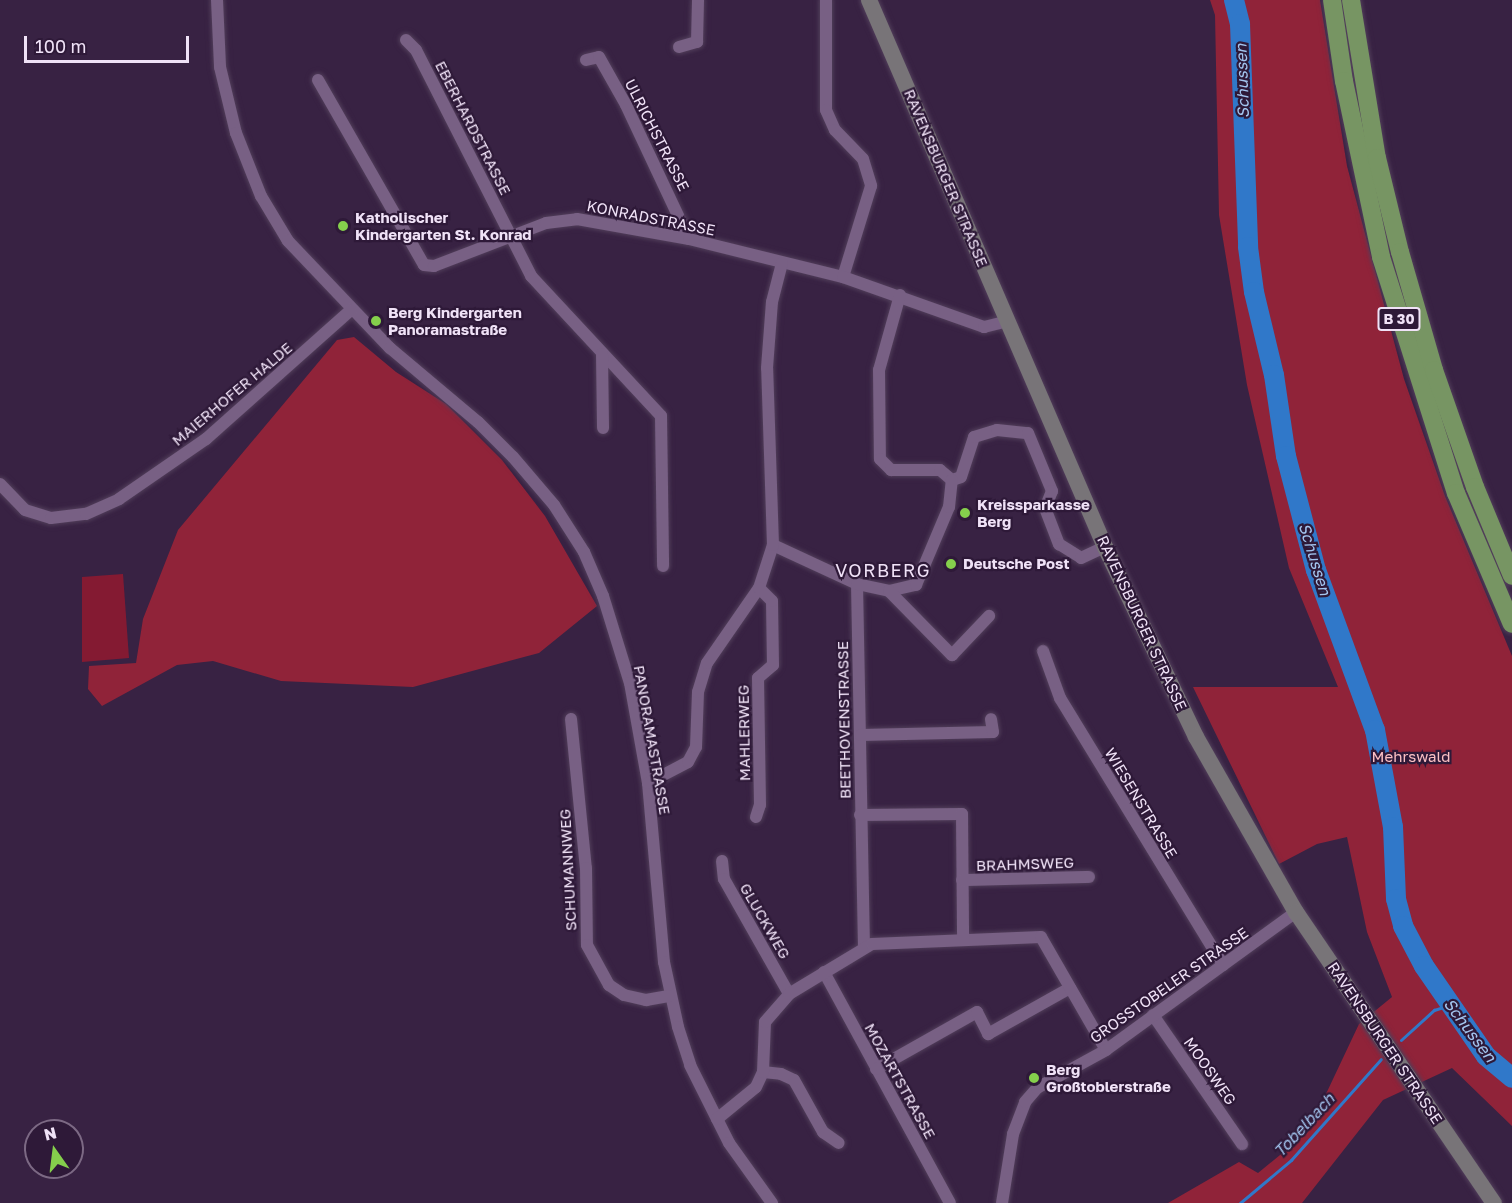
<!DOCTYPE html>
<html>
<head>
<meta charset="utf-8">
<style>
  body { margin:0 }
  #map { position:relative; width:1512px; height:1203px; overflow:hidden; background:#382243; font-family:"Golos Text",sans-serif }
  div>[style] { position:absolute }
  .green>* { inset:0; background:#841a32 }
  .forest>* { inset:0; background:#902339 }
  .stream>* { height:3px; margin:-1.5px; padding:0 1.5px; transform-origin:1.5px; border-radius:1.5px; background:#3078c9 }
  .river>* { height:20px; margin:-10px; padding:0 10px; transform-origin:10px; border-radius:10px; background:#3078c9 }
  .roads { filter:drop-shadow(0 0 2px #513e5a) drop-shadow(0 0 2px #513e5a) }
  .minor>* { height:12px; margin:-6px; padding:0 6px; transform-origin:6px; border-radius:6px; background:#786084 }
  .secondary>* { height:16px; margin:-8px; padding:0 8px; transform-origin:8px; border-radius:8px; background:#787478 }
  .trunk>* { height:18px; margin:-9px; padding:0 9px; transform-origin:9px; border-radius:9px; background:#779563 }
  .dots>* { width:16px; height:16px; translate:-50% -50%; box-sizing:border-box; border:3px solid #2e1938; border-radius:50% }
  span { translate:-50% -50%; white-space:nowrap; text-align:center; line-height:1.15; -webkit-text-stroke:4.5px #2e1938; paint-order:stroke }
  .shield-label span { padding:2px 4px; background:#2e1938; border:2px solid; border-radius:4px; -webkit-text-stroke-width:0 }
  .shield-label { font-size:14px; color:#f0e2f7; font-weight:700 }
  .street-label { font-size:15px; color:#f0e2f7 }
  .poi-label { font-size:15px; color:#f0e2f7; font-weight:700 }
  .left { translate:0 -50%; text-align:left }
  .park-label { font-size:15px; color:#fcc0c4 }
  .water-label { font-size:16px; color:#a3c5ef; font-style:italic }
  .quarter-label { font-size:18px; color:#f0e2f7; letter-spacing:1.5px }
  .north { position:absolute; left:24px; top:1119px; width:60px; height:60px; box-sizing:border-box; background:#2e1938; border:2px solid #7c6984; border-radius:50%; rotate:346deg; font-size:16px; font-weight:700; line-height:24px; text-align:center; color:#f0e2f7 }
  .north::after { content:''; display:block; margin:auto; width:21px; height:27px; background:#85cf4c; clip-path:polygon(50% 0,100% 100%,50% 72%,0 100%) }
  .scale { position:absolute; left:24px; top:36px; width:165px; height:27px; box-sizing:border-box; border:3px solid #f0e2f7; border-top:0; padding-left:8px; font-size:18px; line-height:21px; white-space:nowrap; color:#f0e2f7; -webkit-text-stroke:4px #2e1938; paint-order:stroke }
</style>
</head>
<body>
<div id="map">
  <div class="green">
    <div style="clip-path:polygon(123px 574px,129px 658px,82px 662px,82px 577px)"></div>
  </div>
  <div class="forest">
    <div style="clip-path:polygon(1210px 0,1320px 0,1347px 166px,1404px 379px,1445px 496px,1512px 656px,1512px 1126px,1452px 1068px,1383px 1100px,1302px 1203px,1168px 1203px,1239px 1162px,1258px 1173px,1308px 1132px,1359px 1024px,1392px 997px,1367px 932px,1347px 837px,1317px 844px,1279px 864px,1193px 687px,1338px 687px,1289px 568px,1247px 385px,1219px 215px,1215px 15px)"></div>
    <div style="clip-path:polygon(354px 337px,396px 372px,446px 404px,502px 460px,545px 516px,597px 606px,539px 653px,413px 687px,281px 681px,213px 661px,177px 665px,102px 706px,88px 689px,89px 666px,136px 663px,143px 619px,178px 530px,337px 340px)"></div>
  </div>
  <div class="stream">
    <div style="left:1401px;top:1040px;width:45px;rotate:-42.3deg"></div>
    <div style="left:1434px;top:1010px;width:16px;rotate:-18deg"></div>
    <div style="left:1240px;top:1203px;width:67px;rotate:-40.1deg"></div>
    <div style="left:1291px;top:1160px;width:135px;rotate:-48.3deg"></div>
  </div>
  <div class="river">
    <div style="left:1234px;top:0;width:25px;rotate:76deg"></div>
    <div style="left:1240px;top:24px;width:223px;rotate:87.9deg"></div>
    <div style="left:1248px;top:247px;width:45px;rotate:82.4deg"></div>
    <div style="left:1254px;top:292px;width:85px;rotate:76.5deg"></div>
    <div style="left:1274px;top:375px;width:82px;rotate:81.6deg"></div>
    <div style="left:1286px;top:456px;width:118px;rotate:75.3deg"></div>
    <div style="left:1316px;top:570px;width:171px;rotate:69.8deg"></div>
    <div style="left:1375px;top:730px;width:99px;rotate:79.5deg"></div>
    <div style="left:1393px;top:827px;width:72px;rotate:87.6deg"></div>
    <div style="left:1396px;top:899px;width:28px;rotate:75deg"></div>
    <div style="left:1403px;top:926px;width:45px;rotate:62.3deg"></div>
    <div style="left:1424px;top:966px;width:109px;rotate:55.4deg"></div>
    <div style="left:1486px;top:1056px;width:34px;rotate:40deg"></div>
  </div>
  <div class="roads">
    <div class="minor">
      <div style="left:217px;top:0;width:67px;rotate:87.4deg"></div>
      <div style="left:220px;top:67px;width:68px;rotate:76.4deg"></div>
      <div style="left:236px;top:133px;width:68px;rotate:68.4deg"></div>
      <div style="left:261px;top:196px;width:52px;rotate:59deg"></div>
      <div style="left:288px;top:241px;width:148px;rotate:46.4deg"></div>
      <div style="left:390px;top:348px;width:115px;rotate:40.1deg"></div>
      <div style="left:478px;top:422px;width:49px;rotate:45deg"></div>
      <div style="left:513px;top:457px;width:63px;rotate:49.5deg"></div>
      <div style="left:554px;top:505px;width:56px;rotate:57.4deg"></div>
      <div style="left:584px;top:552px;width:48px;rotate:66.6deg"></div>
      <div style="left:603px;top:596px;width:91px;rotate:72.8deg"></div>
      <div style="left:630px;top:683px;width:102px;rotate:79.8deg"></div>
      <div style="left:648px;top:783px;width:180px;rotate:84.9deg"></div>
      <div style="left:664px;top:962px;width:66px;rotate:77.8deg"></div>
      <div style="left:678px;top:1027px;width:40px;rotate:72deg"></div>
      <div style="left:690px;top:1065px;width:87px;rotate:63.4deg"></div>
      <div style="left:729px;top:1143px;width:74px;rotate:54.4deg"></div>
      <div style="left:826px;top:0;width:110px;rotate:90deg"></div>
      <div style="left:826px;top:110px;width:22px;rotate:66deg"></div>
      <div style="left:835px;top:130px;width:40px;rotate:46deg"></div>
      <div style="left:863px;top:159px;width:28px;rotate:73deg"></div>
      <div style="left:871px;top:186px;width:95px;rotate:107.1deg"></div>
      <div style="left:406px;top:40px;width:14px;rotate:45deg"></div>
      <div style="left:416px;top:50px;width:254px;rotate:63deg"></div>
      <div style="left:531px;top:276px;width:191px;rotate:47.1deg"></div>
      <div style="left:661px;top:416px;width:150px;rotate:89.2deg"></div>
      <div style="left:679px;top:47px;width:19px;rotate:-16deg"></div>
      <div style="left:697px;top:42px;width:42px;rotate:-88.6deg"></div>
      <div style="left:586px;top:60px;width:13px;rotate:-13deg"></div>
      <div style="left:599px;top:57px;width:55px;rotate:60.6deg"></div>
      <div style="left:626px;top:105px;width:148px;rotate:64.8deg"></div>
      <div style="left:318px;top:80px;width:213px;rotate:60.2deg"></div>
      <div style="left:424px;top:265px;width:10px;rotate:6deg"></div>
      <div style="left:434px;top:266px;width:120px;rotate:-21deg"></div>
      <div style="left:546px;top:223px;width:31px;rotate:-7deg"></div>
      <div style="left:577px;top:219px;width:114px;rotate:10.1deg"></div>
      <div style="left:689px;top:239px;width:159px;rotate:13.9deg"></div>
      <div style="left:843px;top:277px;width:150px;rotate:19.5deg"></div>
      <div style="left:984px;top:327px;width:25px;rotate:-14deg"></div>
      <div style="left:900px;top:295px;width:78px;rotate:105.6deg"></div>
      <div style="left:879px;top:370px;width:89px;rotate:89.4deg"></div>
      <div style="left:880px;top:459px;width:16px;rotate:45deg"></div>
      <div style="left:891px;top:470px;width:49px"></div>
      <div style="left:940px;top:470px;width:16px;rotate:40deg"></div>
      <div style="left:602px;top:354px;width:74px;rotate:89.2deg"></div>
      <div style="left:952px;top:480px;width:9px;rotate:-18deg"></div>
      <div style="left:961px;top:477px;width:42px;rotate:-72deg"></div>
      <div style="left:974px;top:437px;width:24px;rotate:-17deg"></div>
      <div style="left:997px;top:430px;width:31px;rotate:6deg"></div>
      <div style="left:1028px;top:433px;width:63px;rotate:67.5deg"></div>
      <div style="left:1052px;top:491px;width:18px;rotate:112deg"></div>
      <div style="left:1045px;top:508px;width:39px;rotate:69deg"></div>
      <div style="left:1059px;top:544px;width:26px;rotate:32deg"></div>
      <div style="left:1081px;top:558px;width:26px;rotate:-25deg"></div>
      <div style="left:0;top:484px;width:36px;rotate:46deg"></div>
      <div style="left:25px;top:510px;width:27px;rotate:17deg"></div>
      <div style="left:51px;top:518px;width:35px;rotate:-7deg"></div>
      <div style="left:86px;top:514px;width:36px;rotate:-24deg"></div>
      <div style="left:119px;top:499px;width:106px;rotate:-34.6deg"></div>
      <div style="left:206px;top:439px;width:194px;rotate:-41.7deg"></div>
      <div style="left:773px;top:545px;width:93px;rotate:24.9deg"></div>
      <div style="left:857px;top:584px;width:363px;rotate:88.9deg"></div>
      <div style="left:857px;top:584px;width:33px;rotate:12deg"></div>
      <div style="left:889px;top:591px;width:28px;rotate:-13deg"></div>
      <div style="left:916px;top:585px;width:85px;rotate:-67.1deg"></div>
      <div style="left:949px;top:507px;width:27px;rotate:-84deg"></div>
      <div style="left:889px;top:591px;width:90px;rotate:45.5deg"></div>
      <div style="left:952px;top:655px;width:54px;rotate:-46.5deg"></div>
      <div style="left:1043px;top:651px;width:50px;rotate:70.1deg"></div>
      <div style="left:1060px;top:698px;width:313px;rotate:58.6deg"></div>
      <div style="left:571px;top:719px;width:150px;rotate:84.3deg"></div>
      <div style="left:586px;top:868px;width:77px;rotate:89.3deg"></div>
      <div style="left:587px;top:945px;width:46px;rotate:61.2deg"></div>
      <div style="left:609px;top:985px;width:18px;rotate:34deg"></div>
      <div style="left:624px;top:995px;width:23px;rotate:13deg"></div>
      <div style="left:646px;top:1000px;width:23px;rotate:-10deg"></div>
      <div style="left:861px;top:735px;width:132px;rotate:-1.3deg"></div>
      <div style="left:993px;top:732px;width:13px;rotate:-99deg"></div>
      <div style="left:648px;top:783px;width:45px;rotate:-27.7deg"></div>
      <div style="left:688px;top:762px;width:17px;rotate:-62deg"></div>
      <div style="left:696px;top:747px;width:55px;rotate:-87.9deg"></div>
      <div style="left:698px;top:692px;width:30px;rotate:-73deg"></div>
      <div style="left:707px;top:663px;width:91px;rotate:-55.3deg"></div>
      <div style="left:759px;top:588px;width:45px;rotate:-72deg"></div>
      <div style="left:773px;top:545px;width:177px;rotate:-91.9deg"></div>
      <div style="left:767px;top:368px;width:66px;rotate:-85.7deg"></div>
      <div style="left:772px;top:302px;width:40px;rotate:-75.6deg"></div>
      <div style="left:860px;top:815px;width:102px;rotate:-0.6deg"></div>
      <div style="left:962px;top:814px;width:124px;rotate:89.5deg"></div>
      <div style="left:756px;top:817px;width:13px;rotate:-72deg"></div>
      <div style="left:760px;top:805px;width:127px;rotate:-90.9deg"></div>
      <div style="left:758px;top:678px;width:20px;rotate:-41deg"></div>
      <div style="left:773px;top:665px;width:64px;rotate:-90.9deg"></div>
      <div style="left:772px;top:601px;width:18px;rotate:-135deg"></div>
      <div style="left:722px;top:861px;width:18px;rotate:84deg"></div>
      <div style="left:724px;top:879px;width:132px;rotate:60.5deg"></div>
      <div style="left:962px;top:880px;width:127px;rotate:-1.4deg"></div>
      <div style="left:824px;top:972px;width:263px;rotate:61.4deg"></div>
      <div style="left:1153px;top:1015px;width:157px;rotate:55.4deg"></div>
      <div style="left:876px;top:1069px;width:116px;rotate:-29.4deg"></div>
      <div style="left:977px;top:1012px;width:25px;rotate:63deg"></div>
      <div style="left:988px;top:1034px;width:94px;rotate:-29.3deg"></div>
      <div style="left:763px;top:1072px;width:18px;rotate:6deg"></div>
      <div style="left:781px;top:1074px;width:14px;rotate:25deg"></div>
      <div style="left:794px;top:1080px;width:60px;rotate:60.9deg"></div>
      <div style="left:823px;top:1132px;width:19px;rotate:35deg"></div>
      <div style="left:717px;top:1119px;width:50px;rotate:-39.4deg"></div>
      <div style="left:756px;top:1087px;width:17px;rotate:-65deg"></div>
      <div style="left:763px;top:1072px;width:50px;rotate:-87.7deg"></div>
      <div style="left:765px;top:1022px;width:37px;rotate:-49deg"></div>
      <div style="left:789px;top:994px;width:97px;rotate:-31.1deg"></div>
      <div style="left:872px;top:944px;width:169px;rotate:-2.4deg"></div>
      <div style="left:1041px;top:937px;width:130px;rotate:60.1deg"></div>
      <div style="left:1002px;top:1203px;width:70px;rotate:-80.9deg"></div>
      <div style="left:1013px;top:1134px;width:34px;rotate:-69deg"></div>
      <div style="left:1025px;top:1102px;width:18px;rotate:-49deg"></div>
      <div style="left:1037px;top:1088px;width:79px;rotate:-28.8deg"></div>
      <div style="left:1106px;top:1050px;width:235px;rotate:-36deg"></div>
    </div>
    <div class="secondary">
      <div style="left:869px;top:0;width:596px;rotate:66.66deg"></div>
      <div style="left:1105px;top:547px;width:211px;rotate:64.4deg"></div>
      <div style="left:1196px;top:737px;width:202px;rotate:60.3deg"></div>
      <div style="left:1296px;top:912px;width:352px;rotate:55.8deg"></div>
    </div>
    <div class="trunk">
      <div style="left:1332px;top:0;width:82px;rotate:81.6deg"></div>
      <div style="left:1344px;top:81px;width:180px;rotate:78.1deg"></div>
      <div style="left:1381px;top:257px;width:248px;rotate:72.4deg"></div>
      <div style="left:1456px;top:493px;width:142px;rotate:66.9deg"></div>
      <div style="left:1351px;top:0;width:160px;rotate:80.7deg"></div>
      <div style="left:1377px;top:158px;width:97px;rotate:76.3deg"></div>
      <div style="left:1400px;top:252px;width:123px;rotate:73.9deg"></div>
      <div style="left:1434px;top:370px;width:124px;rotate:70.7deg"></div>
      <div style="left:1475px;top:487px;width:96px;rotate:67.4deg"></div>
    </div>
  </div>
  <div class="dots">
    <div style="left:343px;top:226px;background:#85cf4c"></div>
    <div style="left:376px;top:321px;background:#85cf4c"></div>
    <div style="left:965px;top:513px;background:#85cf4c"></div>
    <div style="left:951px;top:564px;background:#85cf4c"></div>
    <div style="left:1034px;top:1078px;background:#85cf4c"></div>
  </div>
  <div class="shield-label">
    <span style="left:1399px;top:319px">B 30</span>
  </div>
  <div class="street-label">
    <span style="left:473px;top:128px;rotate:63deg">EBERHARDSTRASSE</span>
    <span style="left:657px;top:135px;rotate:63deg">ULRICHSTRASSE</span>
    <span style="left:946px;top:178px;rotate:67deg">RAVENSBURGER STRASSE</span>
    <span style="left:651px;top:218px;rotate:11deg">KONRADSTRASSE</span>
    <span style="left:232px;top:394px;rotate:-40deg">MAIERHOFER HALDE</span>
    <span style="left:1142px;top:623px;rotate:65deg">RAVENSBURGER STRASSE</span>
    <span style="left:844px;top:720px;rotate:-91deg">BEETHOVENSTRASSE</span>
    <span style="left:744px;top:733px;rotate:-91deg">MAHLERWEG</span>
    <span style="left:652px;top:740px;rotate:80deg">PANORAMASTRASSE</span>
    <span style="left:1141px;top:803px;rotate:59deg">WIESENSTRASSE</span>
    <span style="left:1025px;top:864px;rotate:-2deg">BRAHMSWEG</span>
    <span style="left:568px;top:870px;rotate:-93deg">SCHUMANNWEG</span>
    <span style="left:765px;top:921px;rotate:60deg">GLUCKWEG</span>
    <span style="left:1169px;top:985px;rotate:-35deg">GROSSTOBELER STRASSE</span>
    <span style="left:1385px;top:1043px;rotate:56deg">RAVENSBURGER STRASSE</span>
    <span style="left:1210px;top:1071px;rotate:55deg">MOOSWEG</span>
    <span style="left:900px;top:1081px;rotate:61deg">MOZARTSTRASSE</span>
  </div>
  <div class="poi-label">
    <span class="left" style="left:355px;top:226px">Katholischer<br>Kindergarten St. Konrad</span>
    <span class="left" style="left:388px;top:321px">Berg Kindergarten<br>Panoramastraße</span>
    <span class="left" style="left:977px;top:513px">Kreissparkasse<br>Berg</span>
    <span class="left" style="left:963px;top:564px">Deutsche Post</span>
    <span class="left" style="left:1046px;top:1078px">Berg<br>Großtoblerstraße</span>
  </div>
  <div class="park-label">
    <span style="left:1411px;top:757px">Mehrswald</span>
  </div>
  <div class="water-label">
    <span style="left:1242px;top:81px;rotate:-92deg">Schussen</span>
    <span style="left:1315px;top:559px;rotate:73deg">Schussen</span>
    <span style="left:1470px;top:1030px;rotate:53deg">Schussen</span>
    <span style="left:1304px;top:1125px;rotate:-47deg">Tobelbach</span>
  </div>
  <div class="quarter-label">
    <span style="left:883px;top:570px">VORBERG</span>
  </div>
  <div class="north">N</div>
  <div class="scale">100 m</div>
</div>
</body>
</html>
